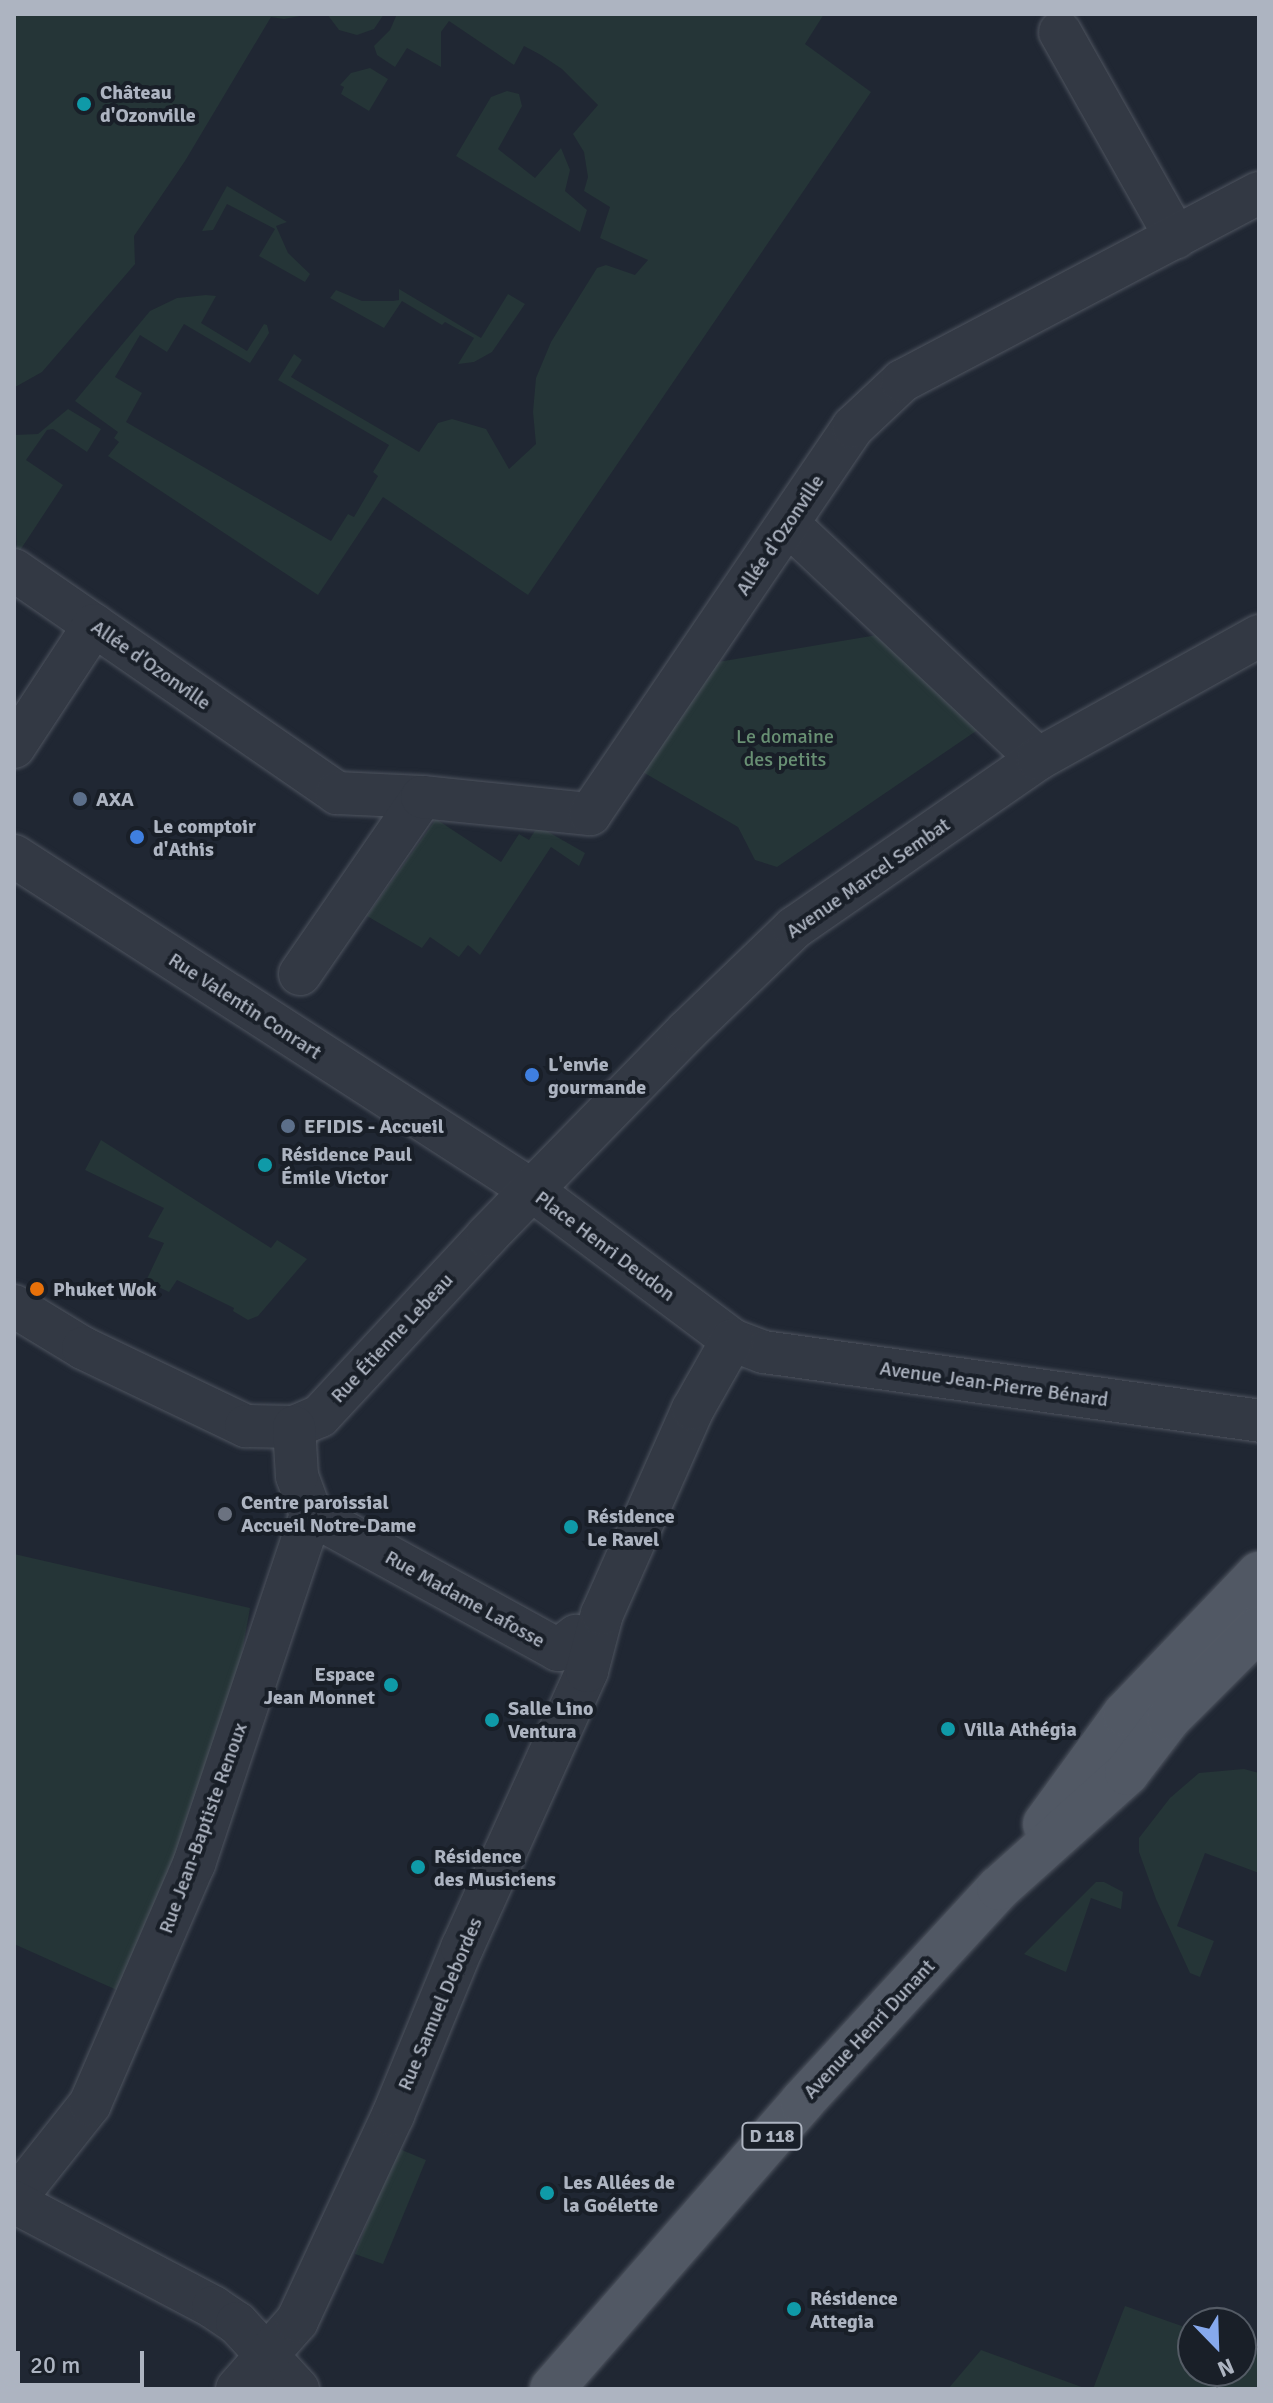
<!DOCTYPE html>
<html>
<head>
<meta charset="utf-8">
<style>
  body { margin:0 }
  #map { position:relative; width:1273px; height:2403px; overflow:hidden; background:#202733; font-family:Signika,sans-serif }
  div>[style] { position:absolute }
  .green>* { inset:0; background:#253537 }
  .roads { filter:drop-shadow(0 0 2px #4e545f) drop-shadow(0 0 2px #4e545f) }
  .minor>* { height:42px; margin:-21px; padding:0 21px; transform-origin:21px; border-radius:21px; background:#333944 }
  .major>* { height:44px; margin:-22px; padding:0 22px; transform-origin:22px; border-radius:22px; background:#515864 }
  .dots>* { width:22px; height:22px; translate:-50% -50%; box-sizing:border-box; border:4px solid #191f28; border-radius:50% }
  span { translate:-50% -50%; white-space:nowrap; text-align:center; line-height:1.15; -webkit-text-stroke:8px #191f28; paint-order:stroke }
  .shield-label span { padding:2px 6px; background:#191f28; border:2px solid; border-radius:6px; -webkit-text-stroke-width:0 }
  .shield-label { font-size:18px; color:#adb4c1; font-weight:700 }
  .poi-label { font-size:20px; color:#adb4c1; font-weight:700 }
  .left { translate:0 -50%; text-align:left }
  .right { translate:-100% -50%; text-align:right }
  .street-label { font-size:20px; color:#adb4c1 }
  .park-label { font-size:20px; color:#688f73 }
  .frame { position:absolute; inset:0; border:16px solid #adb4c1; pointer-events:none }
  .north { position:absolute; left:1177px; top:2307px; width:80px; height:80px; box-sizing:border-box; background:#191f28; border:2px solid #545b65; border-radius:50%; rotate:157deg; font-size:22px; font-weight:700; line-height:32px; text-align:center; color:#adb4c1 }
  .north::after { content:''; display:block; margin:auto; width:28px; height:36px; background:#86a9ed; clip-path:polygon(50% 0,100% 100%,50% 72%,0 100%) }
  .scale { position:absolute; left:16px; top:2351px; width:128px; height:36px; box-sizing:border-box; border:4px solid #adb4c1; border-top:0; padding-left:10px; font-size:24px; line-height:28px; white-space:nowrap; color:#adb4c1; -webkit-text-stroke:6px #191f28; paint-order:stroke }
</style>
</head>
<body>
<div id="map">
  <div class="green">
    <div style="clip-path:polygon(14px 14px,310px 14px,284px 19px,271px 17px,185px 161px,134px 236px,135px 264px,42px 372px,17px 386px,14px 386px)"></div>
    <div style="clip-path:polygon(327px 14px,384px 14px,374px 29px,357px 35px,339px 30px)"></div>
    <div style="clip-path:polygon(397px 14px,824px 14px,805px 44px,871px 92px,528px 595px,383px 497px,318px 595px,108px 456px,119px 442px,114px 438px,118px 432px,75px 401px,150px 311px,177px 298px,206px 295px,216px 296px,201px 323px,247px 351px,264px 324px,267px 325px,269px 333px,250px 363px,184px 324px,167px 352px,140px 335px,115px 377px,142px 393px,126px 422px,331px 541px,348px 514px,354px 517px,378px 476px,373px 472px,389px 445px,278px 380px,294px 354px,302px 360px,291px 377px,419px 452px,438px 423px,452px 419px,486px 429px,509px 469px,536px 444px,533px 412px,536px 378px,551px 342px,597px 268px,606px 265px,635px 275px,648px 260px,600px 238px,610px 207px,584px 191px,588px 177px,584px 152px,573px 134px,598px 105px,562px 69px,541px 55px,524px 46px,514px 65px,449px 21px,441px 32px,441px 67px,407px 48px,395px 67px,377px 55px,374px 46px,390px 30px)"></div>
    <div style="clip-path:polygon(370px 68px,388px 79px,369px 111px,341px 94px,344px 87px,340px 85px,351px 73px)"></div>
    <div style="clip-path:polygon(507px 91px,519px 94px,522px 106px,498px 149px,535px 178px,561px 148px,570px 170px,565px 191px,587px 210px,580px 232px,456px 156px,491px 97px)"></div>
    <div style="clip-path:polygon(227px 186px,287px 222px,276px 226px,288px 253px,310px 274px,305px 282px,259px 256px,275px 229px,227px 204px,213px 230px,202px 231px)"></div>
    <div style="clip-path:polygon(399px 289px,481px 338px,508px 294px,525px 304px,492px 352px,474px 362px,458px 364px,474px 338px,445px 322px,442px 325px,402px 301px,384px 328px,330px 298px,336px 290px,362px 301px,393px 301px,399px 300px)"></div>
    <div style="clip-path:polygon(68px 409px,101px 429px,87px 452px,53px 429px,47px 430px,26px 460px,63px 485px,17px 555px,14px 435px,38px 434px)"></div>
    <div style="clip-path:polygon(877px 635px,979px 729px,777px 867px,755px 860px,738px 827px,641px 771px,712px 663px)"></div>
    <div style="clip-path:polygon(436px 819px,501px 862px,519px 834px,529px 840px,538px 826px,585px 853px,579px 866px,551px 847px,480px 955px,468px 945px,459px 957px,430px 937px,422px 948px,367px 916px)"></div>
    <div style="clip-path:polygon(101px 1140px,271px 1248px,277px 1240px,307px 1259px,258px 1316px,248px 1320px,233px 1311px,234px 1308px,177px 1280px,169px 1292px,146px 1281px,164px 1243px,148px 1237px,164px 1208px,85px 1170px)"></div>
    <div style="clip-path:polygon(14px 1554px,250px 1608px,237px 1680px,166px 1900px,119px 1991px,14px 1944px)"></div>
    <div style="clip-path:polygon(1244px 1769px,1259px 1773px,1259px 1873px,1205px 1853px,1177px 1926px,1214px 1941px,1200px 1977px,1190px 1973px,1156px 1899px,1139px 1852px,1139px 1838px,1170px 1798px,1199px 1773px)"></div>
    <div style="clip-path:polygon(1096px 1882px,1104px 1882px,1123px 1892px,1121px 1909px,1091px 1898px,1066px 1972px,1024px 1954px)"></div>
    <div style="clip-path:polygon(397px 2148px,426px 2160px,383px 2264px,355px 2254px)"></div>
    <div style="clip-path:polygon(1125px 2306px,1193px 2330px,1193px 2371px,1241px 2371px,1241px 2347px,1259px 2353px,1259px 2389px,1093px 2389px)"></div>
    <div style="clip-path:polygon(981px 2350px,1087px 2389px,948px 2389px)"></div>
  </div>
  <div class="roads">
    <div class="minor">
      <div style="left:1060px;top:32px;width:236px;rotate:60.6deg"></div>
      <div style="left:788px;top:524px;width:343px;rotate:43.2deg"></div>
      <div style="left:14px;top:570px;width:393px;rotate:34.6deg"></div>
      <div style="left:337px;top:793px;width:85px;rotate:2.7deg"></div>
      <div style="left:14px;top:747px;width:146px;rotate:-56.7deg"></div>
      <div style="left:14px;top:856px;width:618px;rotate:32.84deg"></div>
      <div style="left:533px;top:1191px;width:249px;rotate:36.8deg"></div>
      <div style="left:732px;top:1340px;width:34px;rotate:21deg"></div>
      <div style="left:764px;top:1352px;width:500px;rotate:7.9deg"></div>
      <div style="left:300px;top:974px;width:215px;rotate:-55.4deg"></div>
      <div style="left:422px;top:797px;width:169px;rotate:5.8deg"></div>
      <div style="left:590px;top:814px;width:468px;rotate:-55.8deg"></div>
      <div style="left:853px;top:427px;width:67px;rotate:-43.2deg"></div>
      <div style="left:902px;top:381px;width:403px;rotate:-27.8deg"></div>
      <div style="left:14px;top:1306px;width:81px;rotate:31.3deg"></div>
      <div style="left:83px;top:1348px;width:181px;rotate:25.6deg"></div>
      <div style="left:246px;top:1426px;width:48px;rotate:1.2deg"></div>
      <div style="left:294px;top:1427px;width:28px;rotate:-23deg"></div>
      <div style="left:320px;top:1416px;width:246px;rotate:-47.1deg"></div>
      <div style="left:487px;top:1236px;width:286px;rotate:-45.7deg"></div>
      <div style="left:687px;top:1031px;width:149px;rotate:-43.9deg"></div>
      <div style="left:794px;top:928px;width:297px;rotate:-34.7deg"></div>
      <div style="left:1038px;top:759px;width:253px;rotate:-29.1deg"></div>
      <div style="left:311px;top:1514px;width:282px;rotate:28.8deg"></div>
      <div style="left:558px;top:1650px;width:23px;rotate:-38deg"></div>
      <div style="left:14px;top:2200px;width:122px;rotate:-51.6deg"></div>
      <div style="left:90px;top:2104px;width:262px;rotate:-66.6deg"></div>
      <div style="left:194px;top:1864px;width:369px;rotate:-71.5deg"></div>
      <div style="left:311px;top:1514px;width:40px;rotate:-110.2deg"></div>
      <div style="left:297px;top:1476px;width:49px;rotate:-93.5deg"></div>
      <div style="left:14px;top:2202px;width:225px;rotate:27.8deg"></div>
      <div style="left:213px;top:2307px;width:29px;rotate:34deg"></div>
      <div style="left:237px;top:2323px;width:90px;rotate:47.3deg"></div>
      <div style="left:237px;top:2389px;width:91px;rotate:-48.6deg"></div>
      <div style="left:297px;top:2321px;width:227px;rotate:-65deg"></div>
      <div style="left:393px;top:2115px;width:181px;rotate:-67.6deg"></div>
      <div style="left:462px;top:1948px;width:304px;rotate:-65.7deg"></div>
      <div style="left:587px;top:1671px;width:59px;rotate:-75.3deg"></div>
      <div style="left:602px;top:1614px;width:224px;rotate:-66.1deg"></div>
      <div style="left:693px;top:1409px;width:79px;rotate:-60.5deg"></div>
    </div>
    <div class="major">
      <div style="left:1045px;top:1824px;width:136px;rotate:-54deg"></div>
      <div style="left:1125px;top:1714px;width:194px;rotate:-46.3deg"></div>
      <div style="left:552px;top:2389px;width:381px;rotate:-48.9deg"></div>
      <div style="left:802px;top:2102px;width:291px;rotate:-47.4deg"></div>
      <div style="left:999px;top:1888px;width:172px;rotate:-41.9deg"></div>
      <div style="left:1127px;top:1773px;width:69px;rotate:-52.6deg"></div>
      <div style="left:1169px;top:1718px;width:127px;rotate:-45deg"></div>
    </div>
  </div>
  <div class="dots">
    <div style="left:84px;top:104px;background:#0f9aa8"></div>
    <div style="left:80px;top:799px;background:#5c6f8a"></div>
    <div style="left:137px;top:837px;background:#3f7fe0"></div>
    <div style="left:532px;top:1075px;background:#3f7fe0"></div>
    <div style="left:288px;top:1126px;background:#5c6f8a"></div>
    <div style="left:265px;top:1165px;background:#0f9aa8"></div>
    <div style="left:37px;top:1289px;background:#e8710a"></div>
    <div style="left:225px;top:1514px;background:#6b7280"></div>
    <div style="left:571px;top:1527px;background:#0f9aa8"></div>
    <div style="left:391px;top:1685px;background:#0f9aa8"></div>
    <div style="left:492px;top:1720px;background:#0f9aa8"></div>
    <div style="left:948px;top:1729px;background:#0f9aa8"></div>
    <div style="left:418px;top:1867px;background:#0f9aa8"></div>
    <div style="left:547px;top:2193px;background:#0f9aa8"></div>
    <div style="left:794px;top:2309px;background:#0f9aa8"></div>
  </div>
  <div class="shield-label">
    <span style="left:772px;top:2136px">D 118</span>
  </div>
  <div class="poi-label">
    <span class="left" style="left:100px;top:104px">Château<br>d'Ozonville</span>
    <span class="left" style="left:96px;top:799px">AXA</span>
    <span class="left" style="left:153px;top:838px">Le comptoir<br>d'Athis</span>
    <span class="left" style="left:548px;top:1076px">L'envie<br>gourmande</span>
    <span class="left" style="left:304px;top:1126px">EFIDIS - Accueil</span>
    <span class="left" style="left:281px;top:1166px">Résidence Paul<br>Émile Victor</span>
    <span class="left" style="left:53px;top:1289px">Phuket Wok</span>
    <span class="left" style="left:241px;top:1514px">Centre paroissial<br>Accueil Notre-Dame</span>
    <span class="left" style="left:587px;top:1528px">Résidence<br>Le Ravel</span>
    <span class="right" style="left:375px;top:1686px">Espace<br>Jean Monnet</span>
    <span class="left" style="left:508px;top:1720px">Salle Lino<br>Ventura</span>
    <span class="left" style="left:964px;top:1729px">Villa Athégia</span>
    <span class="left" style="left:434px;top:1868px">Résidence<br>des Musiciens</span>
    <span class="left" style="left:563px;top:2194px">Les Allées de<br>la Goélette</span>
    <span class="left" style="left:810px;top:2310px">Résidence<br>Attegia</span>
  </div>
  <div class="street-label">
    <span style="left:780px;top:535px;rotate:-56deg">Allée d'Ozonville</span>
    <span style="left:151px;top:665px;rotate:35deg">Allée d'Ozonville</span>
    <span style="left:868px;top:878px;rotate:-35deg">Avenue Marcel Sembat</span>
    <span style="left:245px;top:1006px;rotate:33deg">Rue Valentin Conrart</span>
    <span style="left:605px;top:1246px;rotate:37deg">Place Henri Deudon</span>
    <span style="left:392px;top:1338px;rotate:-47deg">Rue Étienne Lebeau</span>
    <span style="left:994px;top:1384px;rotate:8deg">Avenue Jean-Pierre Bénard</span>
    <span style="left:465px;top:1599px;rotate:29deg">Rue Madame Lafosse</span>
    <span style="left:203px;top:1828px;rotate:-70deg">Rue Jean-Baptiste Renoux</span>
    <span style="left:440px;top:2004px;rotate:-67deg">Rue Samuel Debordes</span>
    <span style="left:869px;top:2029px;rotate:-47deg">Avenue Henri Dunant</span>
  </div>
  <div class="park-label">
    <span style="left:785px;top:748px">Le domaine<br>des petits</span>
  </div>
  <div class="frame"></div>
  <div class="north">N</div>
  <div class="scale">20 m</div>
</div>
</body>
</html>
